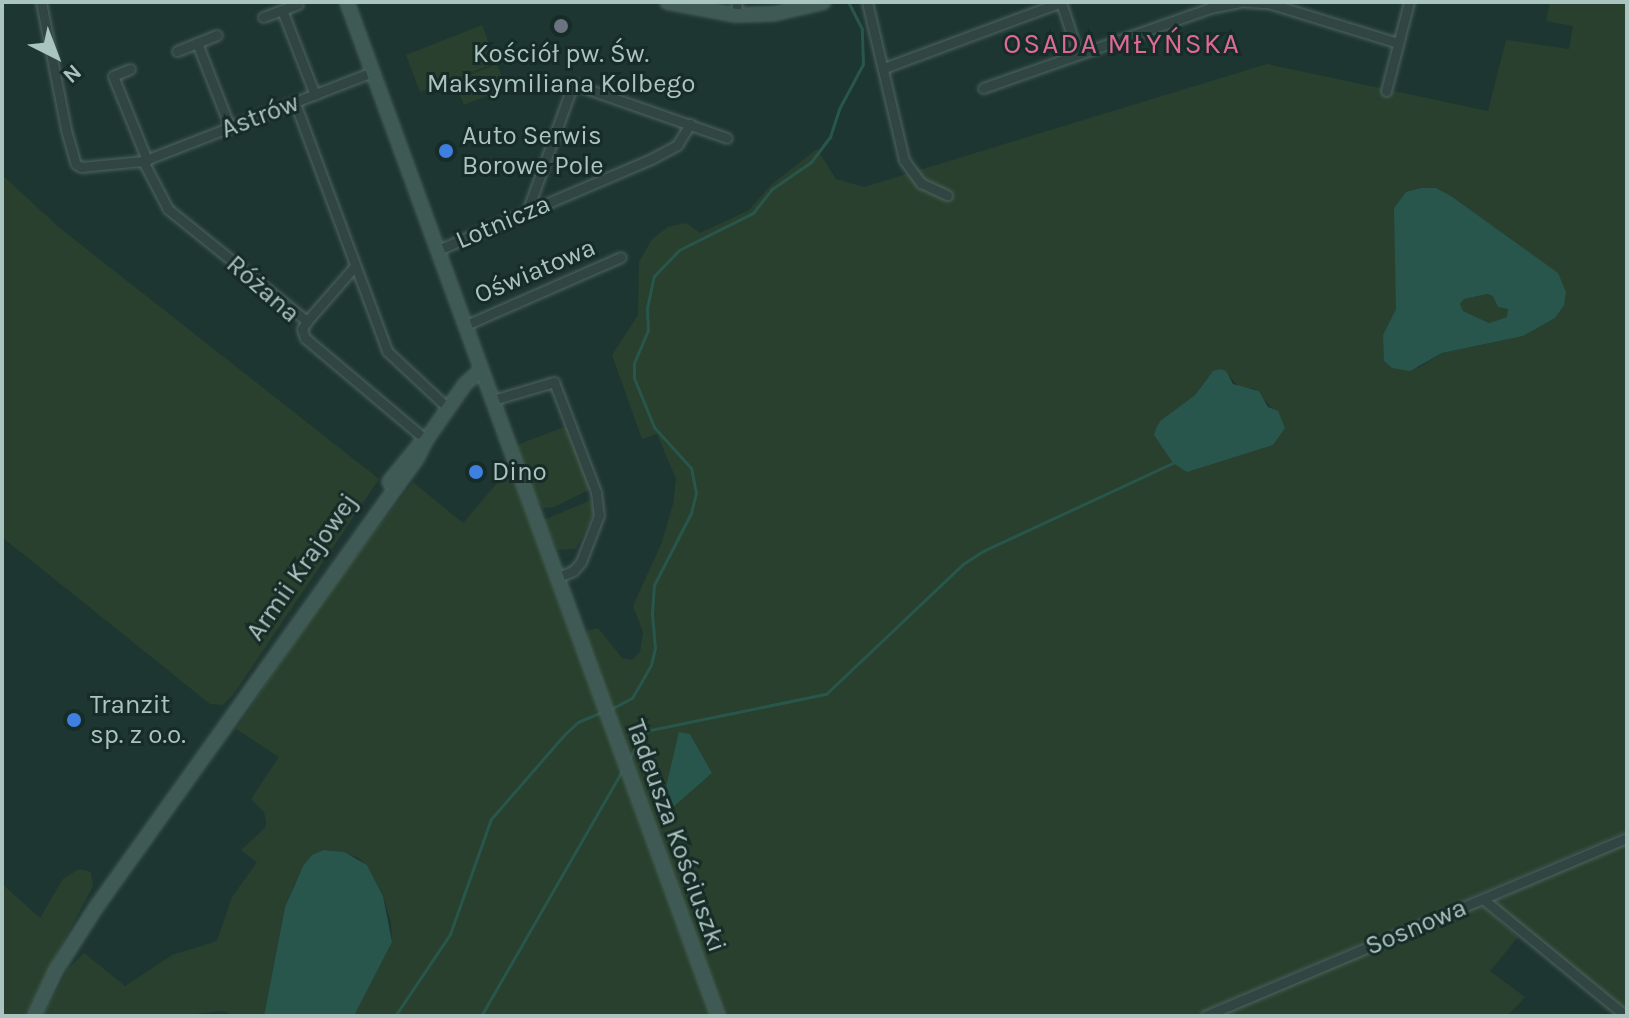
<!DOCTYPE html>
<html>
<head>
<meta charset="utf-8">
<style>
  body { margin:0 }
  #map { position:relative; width:1629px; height:1018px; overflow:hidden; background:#1e3631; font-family:Karla,sans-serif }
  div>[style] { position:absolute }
  .green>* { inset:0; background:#28402d }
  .water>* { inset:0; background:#29564c }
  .stream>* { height:3px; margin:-1.5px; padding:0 1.5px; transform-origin:1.5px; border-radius:1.5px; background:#29564c }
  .roads { filter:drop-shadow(0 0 2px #4e6561) drop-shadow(0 0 2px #4e6561) }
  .street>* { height:9px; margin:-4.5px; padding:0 4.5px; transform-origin:4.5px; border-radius:4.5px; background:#314642 }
  .secondary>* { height:12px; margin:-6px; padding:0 6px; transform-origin:6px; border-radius:6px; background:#3f5a55 }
  .dots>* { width:22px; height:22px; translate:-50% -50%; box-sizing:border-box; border:4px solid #172b27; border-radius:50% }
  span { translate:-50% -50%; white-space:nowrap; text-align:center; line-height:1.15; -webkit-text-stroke:6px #172b27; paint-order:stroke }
  .poi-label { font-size:26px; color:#aac4c0 }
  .left { translate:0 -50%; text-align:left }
  .street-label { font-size:26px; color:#aac4c0 }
  .neighbourhood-label { font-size:28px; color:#de6b94; letter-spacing:2px }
  .frame { position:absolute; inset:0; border:4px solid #aac4c0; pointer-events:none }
  .north { position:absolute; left:16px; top:16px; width:80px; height:80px; -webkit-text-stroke:6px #172b27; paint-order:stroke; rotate:138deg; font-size:22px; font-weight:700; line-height:32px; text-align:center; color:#aac4c0 }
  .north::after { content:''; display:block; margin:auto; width:28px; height:36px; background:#aac4c0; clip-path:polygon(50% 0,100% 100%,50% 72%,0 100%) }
</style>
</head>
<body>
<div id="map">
  <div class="green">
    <div style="clip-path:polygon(evenodd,1550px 2px,1627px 2px,1627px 831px,1191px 1016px,725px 1016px,586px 637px,587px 631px,598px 628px,622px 658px,632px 660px,640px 652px,643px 632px,633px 606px,662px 542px,673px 504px,676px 479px,657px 434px,642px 439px,612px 355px,638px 315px,639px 262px,652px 239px,668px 227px,686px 223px,700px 233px,749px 210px,771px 185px,817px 149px,836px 179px,864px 187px,1267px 64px,1488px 111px,1506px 40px,1569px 49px,1573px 26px,1546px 21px,1550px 2px,1421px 188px,1436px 188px,1451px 196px,1557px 273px,1555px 318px,1523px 336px,1442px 353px,1418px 368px,1383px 335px,1396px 309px,1421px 188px,1550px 2px,1208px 377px,1230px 377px,1238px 386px,1255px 389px,1273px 409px,1173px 463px,1163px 445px,1160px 421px,1195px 395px,1208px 377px,1550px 2px,690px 734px,712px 773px,672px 807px,690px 734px)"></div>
    <div style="clip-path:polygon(482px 25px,496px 63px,420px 92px,406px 55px)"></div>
    <div style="clip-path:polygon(497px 64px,506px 88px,464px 105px,454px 81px)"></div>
    <div style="clip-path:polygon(2px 175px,61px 229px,379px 479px,233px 695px,223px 705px,210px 704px,2px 537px)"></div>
    <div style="clip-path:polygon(1487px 294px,1493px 296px,1498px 307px,1508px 309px,1507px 317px,1489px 323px,1463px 311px,1460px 304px,1464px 299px)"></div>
    <div style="clip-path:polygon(567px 426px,591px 489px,554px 507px,543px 508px,535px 498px,517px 445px)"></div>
    <div style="clip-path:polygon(510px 468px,711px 1016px,354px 1016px,392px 942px,391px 923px,383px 895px,367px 865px,357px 857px,331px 850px,324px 850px,303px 866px,294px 885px,285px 907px,264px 1016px,236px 1016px,223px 1011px,194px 1014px,197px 1016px,43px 1016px,68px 969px,84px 953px,125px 986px,172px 955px,217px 941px,232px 897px,257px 862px,241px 850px,265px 828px,266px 822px,264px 812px,251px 799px,279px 757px,236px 729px,322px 601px,413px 482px,463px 523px)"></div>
    <div style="clip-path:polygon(591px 500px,594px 512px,576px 549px,557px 550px,544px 520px)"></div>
    <div style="clip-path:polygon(1627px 841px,1627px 1010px,1499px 907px,1496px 900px)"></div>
    <div style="clip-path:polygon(79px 869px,91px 872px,93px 886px,24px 1016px,2px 1016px,2px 884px,40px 918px,63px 879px)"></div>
    <div style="clip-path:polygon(1477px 906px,1484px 907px,1518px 937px,1490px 971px,1525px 997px,1507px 1016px,1216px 1016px)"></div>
  </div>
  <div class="water">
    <div style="clip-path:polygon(evenodd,1421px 188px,1436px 188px,1451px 196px,1558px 273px,1566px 292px,1564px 305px,1555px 318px,1523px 336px,1442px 353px,1410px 371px,1392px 368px,1384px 361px,1383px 335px,1396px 309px,1394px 208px,1406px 192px,1421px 188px,1487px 294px,1493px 296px,1498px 307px,1508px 309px,1507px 317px,1489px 323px,1463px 311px,1460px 304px,1464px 299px,1487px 294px)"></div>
    <div style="clip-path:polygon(1220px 369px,1226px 371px,1233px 384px,1259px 391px,1268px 407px,1278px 411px,1285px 428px,1273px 445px,1187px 472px,1173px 463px,1154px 435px,1156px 429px,1160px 421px,1195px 395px,1213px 371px)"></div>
    <div style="clip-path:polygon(679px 732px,690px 734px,712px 773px,672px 808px,666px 787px)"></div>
    <div style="clip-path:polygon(324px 850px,344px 852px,367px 865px,383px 896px,392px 942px,354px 1016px,264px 1016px,285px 907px,303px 866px,312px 855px)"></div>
  </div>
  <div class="stream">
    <div style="left:611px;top:709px;width:24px;rotate:-28deg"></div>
    <div style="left:632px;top:698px;width:38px;rotate:-60deg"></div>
    <div style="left:651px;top:665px;width:17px;rotate:-77deg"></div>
    <div style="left:655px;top:648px;width:35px;rotate:-95deg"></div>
    <div style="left:652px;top:613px;width:28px;rotate:-86deg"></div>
    <div style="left:654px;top:585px;width:81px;rotate:-62.8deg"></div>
    <div style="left:691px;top:513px;width:21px;rotate:-76deg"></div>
    <div style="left:696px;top:493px;width:25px;rotate:-101deg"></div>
    <div style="left:691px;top:468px;width:55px;rotate:-132.1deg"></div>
    <div style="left:654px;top:427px;width:53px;rotate:-112.2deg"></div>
    <div style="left:634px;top:378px;width:15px;rotate:-90deg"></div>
    <div style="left:634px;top:363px;width:36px;rotate:-67deg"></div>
    <div style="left:648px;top:330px;width:22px;rotate:-93deg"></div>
    <div style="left:647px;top:308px;width:33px;rotate:-78deg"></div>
    <div style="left:654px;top:276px;width:36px;rotate:-46deg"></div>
    <div style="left:679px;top:250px;width:83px;rotate:-26.6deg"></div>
    <div style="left:753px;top:213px;width:31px;rotate:-52deg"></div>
    <div style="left:772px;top:189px;width:47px;rotate:-34.7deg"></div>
    <div style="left:811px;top:162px;width:31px;rotate:-53deg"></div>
    <div style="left:830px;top:137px;width:29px;rotate:-72deg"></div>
    <div style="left:839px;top:109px;width:51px;rotate:-61.9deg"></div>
    <div style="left:863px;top:64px;width:35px;rotate:-92deg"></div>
    <div style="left:862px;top:29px;width:30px;rotate:-117deg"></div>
    <div style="left:629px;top:759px;width:25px;rotate:-61deg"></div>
    <div style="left:641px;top:737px;width:11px;rotate:-38deg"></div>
    <div style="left:650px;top:730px;width:180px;rotate:-11.6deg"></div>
    <div style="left:826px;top:694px;width:189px;rotate:-43.5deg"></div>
    <div style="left:963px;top:564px;width:24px;rotate:-33deg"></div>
    <div style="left:983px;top:551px;width:209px;rotate:-24.9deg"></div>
    <div style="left:395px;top:1016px;width:99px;rotate:-56.1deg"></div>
    <div style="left:450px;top:934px;width:122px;rotate:-70.4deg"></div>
    <div style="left:491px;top:819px;width:113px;rotate:-49deg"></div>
    <div style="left:565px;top:734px;width:18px;rotate:-43deg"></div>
    <div style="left:578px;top:722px;width:28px;rotate:-23deg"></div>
    <div style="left:481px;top:1016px;width:285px;rotate:-60.1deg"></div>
  </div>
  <div class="roads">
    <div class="street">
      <div style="left:41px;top:2px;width:130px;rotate:78.9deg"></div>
      <div style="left:66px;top:130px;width:35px;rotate:74deg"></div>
      <div style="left:76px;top:164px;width:6px;rotate:31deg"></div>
      <div style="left:81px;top:167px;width:62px;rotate:-5.5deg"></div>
      <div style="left:143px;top:161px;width:247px;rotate:-21.2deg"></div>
      <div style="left:867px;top:2px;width:162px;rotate:76.8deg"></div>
      <div style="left:904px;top:160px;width:29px;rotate:54deg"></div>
      <div style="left:921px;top:183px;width:29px;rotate:25deg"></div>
      <div style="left:1246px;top:2px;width:22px;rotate:3deg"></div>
      <div style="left:1268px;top:3px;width:136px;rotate:17.1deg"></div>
      <div style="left:282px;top:10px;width:91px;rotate:68.8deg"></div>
      <div style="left:736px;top:15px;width:13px;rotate:-86deg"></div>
      <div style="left:263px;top:17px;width:37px;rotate:-20deg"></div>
      <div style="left:197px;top:43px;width:90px;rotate:68.6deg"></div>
      <div style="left:177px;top:51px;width:43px;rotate:-21.8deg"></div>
      <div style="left:884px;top:68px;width:189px;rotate:-20.4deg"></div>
      <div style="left:1061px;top:2px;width:55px;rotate:71.9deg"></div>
      <div style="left:130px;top:69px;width:18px;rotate:158deg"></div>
      <div style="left:113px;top:76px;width:91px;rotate:68deg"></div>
      <div style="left:983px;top:88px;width:241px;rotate:-19.4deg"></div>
      <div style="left:1210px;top:8px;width:33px;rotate:-11deg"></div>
      <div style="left:1386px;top:91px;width:92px;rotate:-75.5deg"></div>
      <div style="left:295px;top:103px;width:265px;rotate:69.6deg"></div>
      <div style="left:387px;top:351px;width:83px;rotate:43.1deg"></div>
      <div style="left:143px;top:161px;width:54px;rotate:62.5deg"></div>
      <div style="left:168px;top:209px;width:179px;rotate:38.9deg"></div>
      <div style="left:307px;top:321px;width:9px;rotate:122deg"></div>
      <div style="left:302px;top:329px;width:9px;rotate:72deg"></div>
      <div style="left:305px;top:338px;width:158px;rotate:40.1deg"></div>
      <div style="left:527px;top:212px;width:136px;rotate:-70.2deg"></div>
      <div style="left:573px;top:84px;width:163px;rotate:19.3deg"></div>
      <div style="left:438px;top:250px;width:232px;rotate:-23.1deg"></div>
      <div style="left:651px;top:159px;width:30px;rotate:-28deg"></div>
      <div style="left:677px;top:145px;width:25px;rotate:-58deg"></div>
      <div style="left:307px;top:321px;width:73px;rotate:-48.9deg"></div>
      <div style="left:466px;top:325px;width:169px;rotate:-23.7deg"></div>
      <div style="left:493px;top:400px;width:64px;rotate:-16.4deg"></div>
      <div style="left:554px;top:382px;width:118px;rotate:69.1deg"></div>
      <div style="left:596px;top:492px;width:23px;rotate:83deg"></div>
      <div style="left:599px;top:515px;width:50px;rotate:111deg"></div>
      <div style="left:581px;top:562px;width:12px;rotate:132deg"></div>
      <div style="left:573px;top:571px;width:16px;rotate:158deg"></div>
      <div style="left:1483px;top:899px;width:185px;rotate:39.3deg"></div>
      <div style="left:1205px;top:1016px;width:458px;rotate:-22.9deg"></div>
    </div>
    <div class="secondary">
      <div style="left:347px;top:2px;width:1080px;rotate:69.9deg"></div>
      <div style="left:667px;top:2px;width:70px;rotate:10.7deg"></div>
      <div style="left:736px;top:15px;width:37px;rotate:-2deg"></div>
      <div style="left:773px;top:14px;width:52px;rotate:-13.2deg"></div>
      <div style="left:389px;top:482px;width:49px;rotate:-50.8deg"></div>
      <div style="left:34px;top:1016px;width:51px;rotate:-64.4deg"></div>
      <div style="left:56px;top:970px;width:76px;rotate:-57.4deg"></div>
      <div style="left:97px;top:906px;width:551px;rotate:-54.46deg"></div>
      <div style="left:417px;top:458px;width:20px;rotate:-63deg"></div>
      <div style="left:426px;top:440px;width:68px;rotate:-55.1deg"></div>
      <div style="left:465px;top:384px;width:21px;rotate:-41deg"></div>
    </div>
  </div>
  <div class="dots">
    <div style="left:561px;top:26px;background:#6b7280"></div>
    <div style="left:446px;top:151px;background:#3f7fe0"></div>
    <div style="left:476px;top:472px;background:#3f7fe0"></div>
    <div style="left:74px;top:720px;background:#3f7fe0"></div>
  </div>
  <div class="poi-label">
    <span style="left:561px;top:69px">Kościół pw. Św.<br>Maksymiliana Kolbego</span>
    <span class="left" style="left:462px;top:151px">Auto Serwis<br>Borowe Pole</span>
    <span class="left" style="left:492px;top:472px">Dino</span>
    <span class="left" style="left:90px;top:720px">Tranzit<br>sp. z o.o.</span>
  </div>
  <div class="street-label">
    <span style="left:260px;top:116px;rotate:-21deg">Astrów</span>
    <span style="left:503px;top:222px;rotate:-23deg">Lotnicza</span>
    <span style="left:535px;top:271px;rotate:-23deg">Oświatowa</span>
    <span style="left:263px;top:289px;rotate:41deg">Różana</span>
    <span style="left:302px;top:567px;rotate:-55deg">Armii Krajowej</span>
    <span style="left:676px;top:836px;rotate:70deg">Tadeusza Kościuszki</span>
    <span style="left:1416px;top:927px;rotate:-23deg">Sosnowa</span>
  </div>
  <div class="neighbourhood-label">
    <span style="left:1122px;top:44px">OSADA MŁYŃSKA</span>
  </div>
  <div class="frame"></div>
  <div class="north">N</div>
</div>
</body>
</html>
